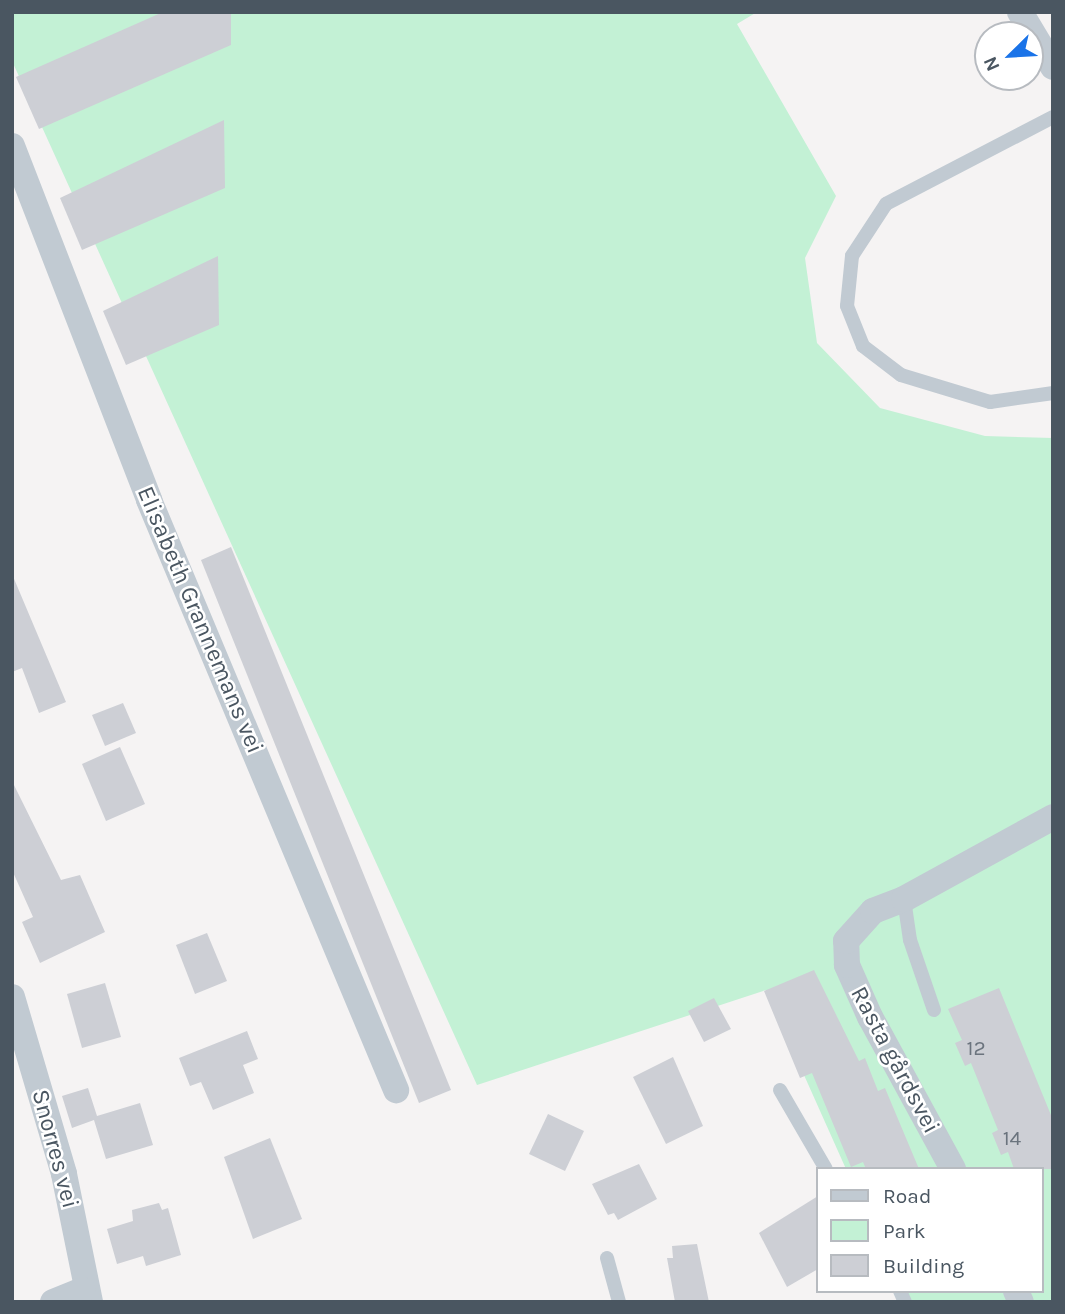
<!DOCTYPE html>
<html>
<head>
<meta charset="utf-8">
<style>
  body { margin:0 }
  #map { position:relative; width:1065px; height:1314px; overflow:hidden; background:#f5f3f3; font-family:Karla,sans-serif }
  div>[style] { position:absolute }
  .green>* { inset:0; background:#c3f1d5 }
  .building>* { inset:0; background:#cdcfd5 }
  .lane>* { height:14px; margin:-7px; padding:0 7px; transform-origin:7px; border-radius:7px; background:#c1cad2 }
  .street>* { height:26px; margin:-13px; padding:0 13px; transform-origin:13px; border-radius:13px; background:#c1cad2 }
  span { translate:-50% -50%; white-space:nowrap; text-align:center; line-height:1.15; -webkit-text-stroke:5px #fff; paint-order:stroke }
  .number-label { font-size:21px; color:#6b747e }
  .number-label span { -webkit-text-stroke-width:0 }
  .street-label { font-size:24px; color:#4a5661 }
  .frame { position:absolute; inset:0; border:14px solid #4a5661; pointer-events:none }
  .legend { position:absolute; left:816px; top:1167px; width:228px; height:126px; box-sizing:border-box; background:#fff; border:2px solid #b7bbc0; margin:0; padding:9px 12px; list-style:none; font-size:21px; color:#4a5661 }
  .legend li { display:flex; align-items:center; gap:14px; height:35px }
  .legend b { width:35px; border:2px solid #b7bbc0 }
  .north { position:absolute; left:974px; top:21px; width:70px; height:70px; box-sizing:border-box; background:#fff; border:2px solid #b7bbc0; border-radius:50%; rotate:246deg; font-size:19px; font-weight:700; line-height:28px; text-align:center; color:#4a5661 }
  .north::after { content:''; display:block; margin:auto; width:24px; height:32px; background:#1a73e8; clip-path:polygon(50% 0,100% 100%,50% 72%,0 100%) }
</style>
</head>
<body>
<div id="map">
  <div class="green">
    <div style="clip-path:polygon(12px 12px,757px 12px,737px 24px,836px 196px,805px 258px,817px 343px,880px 408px,985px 436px,1053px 438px,1053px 1302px,906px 1302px,901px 1291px,1042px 1291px,1042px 1169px,846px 1169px,766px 990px,477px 1085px,12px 61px)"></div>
  </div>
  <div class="building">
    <div style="clip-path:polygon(163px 12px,231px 12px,231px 45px,39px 129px,16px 77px)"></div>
    <div style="clip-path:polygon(224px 120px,225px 188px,82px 250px,60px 198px)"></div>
    <div style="clip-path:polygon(218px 256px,219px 325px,126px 365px,103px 311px)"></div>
    <div style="clip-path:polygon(231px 547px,451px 1090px,419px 1103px,201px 560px)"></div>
    <div style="clip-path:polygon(12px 574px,66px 702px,39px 713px,22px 668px,12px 672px)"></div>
    <div style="clip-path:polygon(123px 703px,136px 733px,105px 746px,92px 715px)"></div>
    <div style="clip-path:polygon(120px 747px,145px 804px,106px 821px,82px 764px)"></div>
    <div style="clip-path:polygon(12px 781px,61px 880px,80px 875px,105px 932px,40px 963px,22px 922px,33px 917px,12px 870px)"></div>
    <div style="clip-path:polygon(207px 933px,227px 981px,195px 994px,176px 945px)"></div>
    <div style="clip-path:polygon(814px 970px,859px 1061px,865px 1058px,878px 1091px,885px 1088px,919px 1169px,866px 1169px,863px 1162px,851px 1167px,812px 1073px,800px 1078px,764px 991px)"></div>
    <div style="clip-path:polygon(105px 983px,121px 1037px,82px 1048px,67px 994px)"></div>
    <div style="clip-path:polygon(999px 988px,1053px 1120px,1053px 1169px,1014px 1169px,1008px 1152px,1001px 1155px,992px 1133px,998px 1130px,971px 1063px,965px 1066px,955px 1043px,962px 1040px,948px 1009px)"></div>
    <div style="clip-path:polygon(714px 998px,731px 1029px,704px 1042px,688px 1011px)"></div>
    <div style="clip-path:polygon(247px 1031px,258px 1059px,243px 1065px,254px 1093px,213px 1110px,201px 1082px,190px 1086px,179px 1058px)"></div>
    <div style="clip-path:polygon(673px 1057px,703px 1126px,666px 1144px,633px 1077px)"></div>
    <div style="clip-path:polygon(88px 1088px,97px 1116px,140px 1103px,153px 1145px,106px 1159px,94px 1120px,72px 1128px,62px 1096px)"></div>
    <div style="clip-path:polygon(548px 1114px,584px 1131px,565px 1171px,529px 1154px)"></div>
    <div style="clip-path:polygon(270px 1138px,302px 1219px,253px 1239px,224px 1157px)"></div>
    <div style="clip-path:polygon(639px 1164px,657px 1199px,618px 1220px,614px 1213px,608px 1215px,592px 1184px)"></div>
    <div style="clip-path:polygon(818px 1196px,818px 1269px,787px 1287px,759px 1233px)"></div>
    <div style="clip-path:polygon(159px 1203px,162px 1210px,168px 1208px,181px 1255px,146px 1266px,143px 1256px,117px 1264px,107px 1229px,133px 1221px,132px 1210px)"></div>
    <div style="clip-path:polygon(697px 1244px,709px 1302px,675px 1302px,667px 1258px,673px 1258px,672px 1246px)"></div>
  </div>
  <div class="lane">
    <div style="left:1053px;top:117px;width:188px;rotate:152.5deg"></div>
    <div style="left:886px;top:204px;width:62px;rotate:123.2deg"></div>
    <div style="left:852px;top:256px;width:50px;rotate:95.7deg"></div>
    <div style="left:847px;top:306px;width:43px;rotate:68.2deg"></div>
    <div style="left:863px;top:346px;width:48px;rotate:37.3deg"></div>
    <div style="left:901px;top:375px;width:93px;rotate:16.9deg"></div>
    <div style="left:990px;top:402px;width:64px;rotate:-8.1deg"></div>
    <div style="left:904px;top:899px;width:41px;rotate:81.7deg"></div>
    <div style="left:910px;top:940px;width:74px;rotate:71.1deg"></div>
    <div style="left:780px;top:1090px;width:91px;rotate:59.8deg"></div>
    <div style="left:607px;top:1258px;width:46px;rotate:74.7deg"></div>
    <div style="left:900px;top:1291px;width:12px;rotate:66deg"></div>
  </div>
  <div class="street">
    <div style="left:1020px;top:12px;width:64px;rotate:59deg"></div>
    <div style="left:12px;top:146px;width:380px;rotate:68.8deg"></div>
    <div style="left:149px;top:500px;width:640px;rotate:67.28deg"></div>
    <div style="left:12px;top:997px;width:184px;rotate:73.6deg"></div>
    <div style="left:64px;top:1174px;width:131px;rotate:78.5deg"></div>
    <div style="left:953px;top:1169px;width:173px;rotate:-118.6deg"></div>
    <div style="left:870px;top:1017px;width:57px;rotate:-113.9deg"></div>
    <div style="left:847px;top:965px;width:24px;rotate:-92deg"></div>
    <div style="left:846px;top:941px;width:40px;rotate:-48deg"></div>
    <div style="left:873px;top:911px;width:33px;rotate:-21deg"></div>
    <div style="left:904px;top:899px;width:170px;rotate:-28.8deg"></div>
    <div style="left:1016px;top:1291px;width:12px;rotate:66deg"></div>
    <div style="left:53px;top:1302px;width:32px;rotate:-22deg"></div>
  </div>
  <div class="number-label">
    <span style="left:976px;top:1048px">12</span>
    <span style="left:1012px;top:1138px">14</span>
  </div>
  <div class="street-label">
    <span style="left:200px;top:620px;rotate:67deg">Elisabeth Grannemans vei</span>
    <span style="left:895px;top:1060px;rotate:62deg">Rasta gårdsvei</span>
    <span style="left:55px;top:1149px;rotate:75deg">Snorres vei</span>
  </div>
  <div class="frame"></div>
  <ul class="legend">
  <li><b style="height:9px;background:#c1cad2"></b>Road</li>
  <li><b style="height:19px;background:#c3f1d5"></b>Park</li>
  <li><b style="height:19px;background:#cdcfd5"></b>Building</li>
  </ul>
  <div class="north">N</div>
</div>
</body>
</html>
